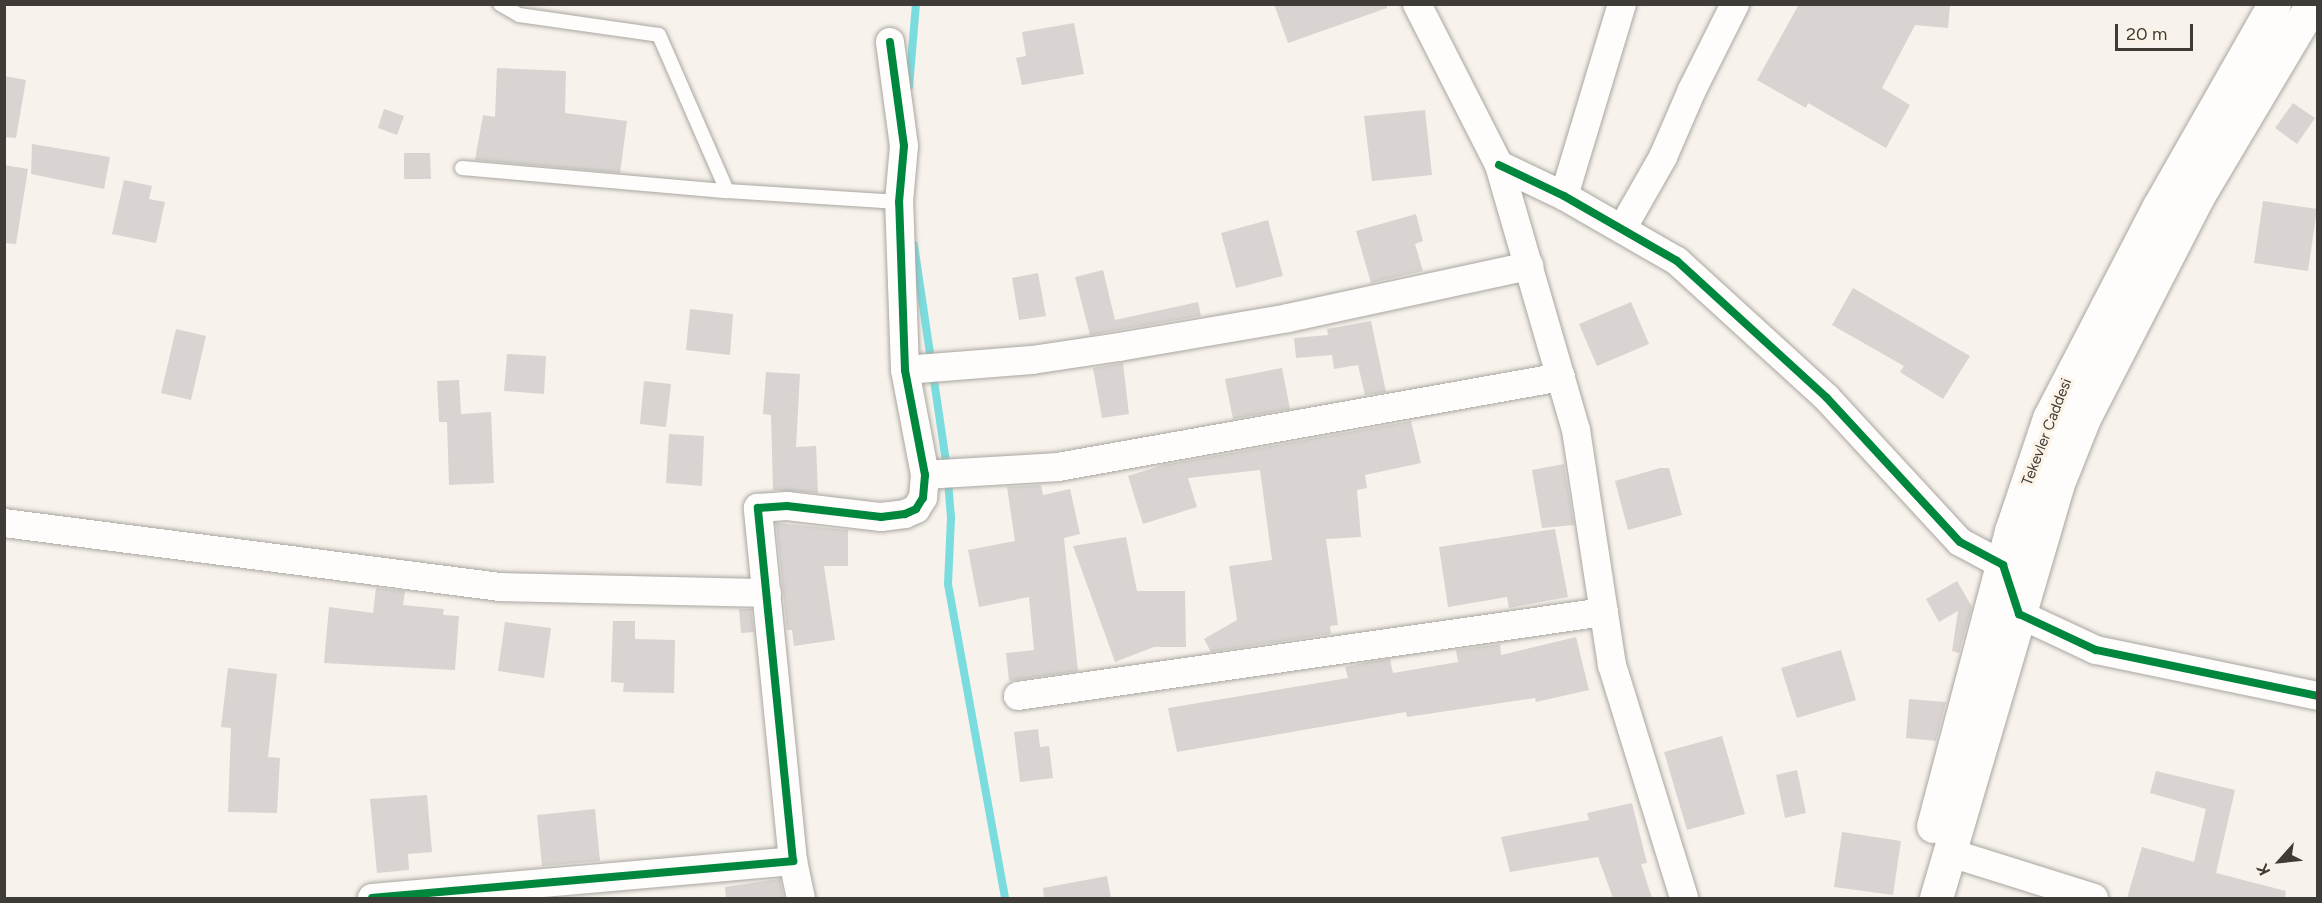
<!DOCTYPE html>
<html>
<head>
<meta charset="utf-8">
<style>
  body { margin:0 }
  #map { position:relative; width:2322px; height:903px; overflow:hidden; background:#f7f2eb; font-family:Figtree,sans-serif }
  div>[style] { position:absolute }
  .stream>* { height:8px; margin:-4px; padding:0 4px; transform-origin:4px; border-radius:4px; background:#7adcde }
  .building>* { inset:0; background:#d9d4d1 }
  .roads { filter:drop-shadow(0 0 2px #a9a6a1) drop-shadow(0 0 2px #a9a6a1) }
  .service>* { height:14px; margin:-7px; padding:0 7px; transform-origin:7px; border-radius:7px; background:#fefdfc }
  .minor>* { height:28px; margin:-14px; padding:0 14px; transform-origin:14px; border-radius:14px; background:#fefdfc }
  .tertiary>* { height:33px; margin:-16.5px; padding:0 16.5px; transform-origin:16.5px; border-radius:16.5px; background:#fefdfc }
  .cycleway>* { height:8px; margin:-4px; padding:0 4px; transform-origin:4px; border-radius:4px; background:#00873e }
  span { translate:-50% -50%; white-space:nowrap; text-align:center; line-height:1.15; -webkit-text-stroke:6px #fcf3e6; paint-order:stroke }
  .street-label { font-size:15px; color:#3f3b36 }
  .frame { position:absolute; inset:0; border:6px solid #3f3b36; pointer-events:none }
  .north { position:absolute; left:2250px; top:831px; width:60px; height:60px; -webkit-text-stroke:4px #fcf3e6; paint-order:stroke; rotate:243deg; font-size:16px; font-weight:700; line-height:24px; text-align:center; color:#3f3b36 }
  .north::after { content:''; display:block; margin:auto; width:21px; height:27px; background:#3f3b36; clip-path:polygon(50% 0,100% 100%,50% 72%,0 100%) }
  .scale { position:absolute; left:2115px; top:24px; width:78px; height:27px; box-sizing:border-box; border:3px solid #3f3b36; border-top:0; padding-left:8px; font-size:18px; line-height:21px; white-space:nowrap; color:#3f3b36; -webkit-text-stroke:4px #fcf3e6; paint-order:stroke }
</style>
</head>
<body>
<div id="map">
  <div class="stream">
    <div style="left:909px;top:87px;width:83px;rotate:-85.2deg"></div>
    <div style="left:914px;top:245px;width:226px;rotate:81.6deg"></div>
    <div style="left:947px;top:469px;width:49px;rotate:85.3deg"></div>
    <div style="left:951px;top:518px;width:66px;rotate:92.6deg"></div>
    <div style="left:948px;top:584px;width:319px;rotate:79.7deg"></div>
  </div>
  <div class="building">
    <div style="clip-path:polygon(1274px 4px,1387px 4px,1387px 8px,1288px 43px)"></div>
    <div style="clip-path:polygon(1799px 4px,1950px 6px,1948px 28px,1915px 25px,1882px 88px,1910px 105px,1886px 148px,1808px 103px,1806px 108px,1757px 80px)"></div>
    <div style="clip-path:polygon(1074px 23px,1084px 74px,1022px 85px,1016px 58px,1026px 56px,1022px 32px)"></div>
    <div style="clip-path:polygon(497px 68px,566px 71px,565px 113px,627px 121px,620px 173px,475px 160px,483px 115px,495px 117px)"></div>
    <div style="clip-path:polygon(4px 76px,26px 80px,16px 138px,4px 137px)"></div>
    <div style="clip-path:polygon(2293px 103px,2315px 118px,2297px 144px,2275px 128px)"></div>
    <div style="clip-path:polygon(384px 109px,404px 116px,397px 135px,378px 128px)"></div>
    <div style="clip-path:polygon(1425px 110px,1432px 175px,1372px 181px,1364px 116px)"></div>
    <div style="clip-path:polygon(32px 144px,110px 157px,104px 189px,31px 174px)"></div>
    <div style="clip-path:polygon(404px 153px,430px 153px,431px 179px,404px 179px)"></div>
    <div style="clip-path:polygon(4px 165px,28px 169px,16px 244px,4px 243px)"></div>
    <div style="clip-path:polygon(124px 180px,152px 186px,149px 199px,165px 202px,156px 243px,112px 234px)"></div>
    <div style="clip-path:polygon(2263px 201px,2317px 209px,2308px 271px,2254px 263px)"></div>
    <div style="clip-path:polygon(1416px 214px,1423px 241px,1415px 244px,1423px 271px,1371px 283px,1356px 231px)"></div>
    <div style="clip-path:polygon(1268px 220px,1283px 276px,1236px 288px,1221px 233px)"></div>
    <div style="clip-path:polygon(1103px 270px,1115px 320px,1198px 302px,1201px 316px,1090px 335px,1075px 277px)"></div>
    <div style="clip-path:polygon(1038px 273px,1046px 316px,1019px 320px,1012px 278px)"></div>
    <div style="clip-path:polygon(1853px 288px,1970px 356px,1943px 399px,1900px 372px,1904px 366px,1832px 325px)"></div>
    <div style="clip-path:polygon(1631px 302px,1649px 344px,1597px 366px,1579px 324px)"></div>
    <div style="clip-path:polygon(690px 309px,733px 314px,730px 355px,686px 350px)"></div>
    <div style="clip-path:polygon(1371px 321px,1386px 392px,1365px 395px,1358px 365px,1334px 369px,1332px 355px,1296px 358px,1294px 338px,1328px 335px,1327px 329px)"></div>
    <div style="clip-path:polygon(176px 329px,206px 336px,191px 400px,161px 393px)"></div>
    <div style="clip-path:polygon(507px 354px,546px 356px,544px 394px,504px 391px)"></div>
    <div style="clip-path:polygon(1123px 363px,1129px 414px,1102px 418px,1093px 368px)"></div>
    <div style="clip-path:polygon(1282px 368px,1290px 409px,1233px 419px,1225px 379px)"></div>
    <div style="clip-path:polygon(766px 372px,800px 374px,796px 447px,816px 446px,818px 493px,773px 490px,771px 415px,763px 414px)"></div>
    <div style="clip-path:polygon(459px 380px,461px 414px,491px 412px,494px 483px,449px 485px,447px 422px,439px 422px,437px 381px)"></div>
    <div style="clip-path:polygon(644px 381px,671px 384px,666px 427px,640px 424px)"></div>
    <div style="clip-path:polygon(1411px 421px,1421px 463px,1365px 475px,1367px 488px,1357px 490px,1361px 537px,1326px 539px,1338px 625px,1330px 626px,1331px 634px,1211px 652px,1204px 639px,1237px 620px,1229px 566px,1272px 560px,1260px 470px,1188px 478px,1197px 507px,1143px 524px,1128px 476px,1163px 465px)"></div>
    <div style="clip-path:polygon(669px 434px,704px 436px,702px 486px,666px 483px)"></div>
    <div style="clip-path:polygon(1564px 464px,1574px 525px,1542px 528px,1532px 470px)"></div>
    <div style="clip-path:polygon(1660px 468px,1669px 468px,1682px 515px,1628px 530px,1615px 481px)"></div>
    <div style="clip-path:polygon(1041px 485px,1043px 495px,1070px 489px,1080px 534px,1064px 538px,1078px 671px,1009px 681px,1006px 653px,1034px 650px,1029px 597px,979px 607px,968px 550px,1015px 541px,1007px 487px)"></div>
    <div style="clip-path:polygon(776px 523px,848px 530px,848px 566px,824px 566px,835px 640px,794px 646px,792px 630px,787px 630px)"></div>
    <div style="clip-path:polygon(1555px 529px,1568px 597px,1509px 608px,1507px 597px,1448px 607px,1439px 547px)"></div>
    <div style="clip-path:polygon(1126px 537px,1137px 591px,1185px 591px,1186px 647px,1154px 647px,1115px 662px,1073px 546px)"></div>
    <div style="clip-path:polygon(1957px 581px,1972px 607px,1959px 653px,1952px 651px,1958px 611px,1939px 622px,1926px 599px)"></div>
    <div style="clip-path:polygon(376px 588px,405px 591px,403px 605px,444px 609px,443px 615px,459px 616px,455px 670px,324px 663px,329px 607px,373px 613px)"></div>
    <div style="clip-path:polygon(739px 609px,751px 609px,754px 632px,741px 633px)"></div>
    <div style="clip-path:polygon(613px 621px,635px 621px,635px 639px,675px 640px,674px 693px,623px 692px,624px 683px,611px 682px)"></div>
    <div style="clip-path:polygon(505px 622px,551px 628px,544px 678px,498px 671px)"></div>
    <div style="clip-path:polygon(1576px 637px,1589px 690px,1536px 702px,1535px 698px,1407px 717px,1406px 712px,1177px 752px,1168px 708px,1348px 678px,1345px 667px,1368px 662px,1390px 659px,1393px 673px,1458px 662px,1456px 650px,1500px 644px,1501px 655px)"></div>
    <div style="clip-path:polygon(1841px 650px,1856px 700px,1797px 718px,1781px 668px)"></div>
    <div style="clip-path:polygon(228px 668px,277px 674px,268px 757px,280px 758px,277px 813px,228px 812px,231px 728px,221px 727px)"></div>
    <div style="clip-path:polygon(1909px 699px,1946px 702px,1936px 741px,1906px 738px)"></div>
    <div style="clip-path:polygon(1038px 729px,1040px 747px,1049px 746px,1053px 778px,1020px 782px,1014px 732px)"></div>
    <div style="clip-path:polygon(1722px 736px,1745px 814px,1687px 830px,1664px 752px)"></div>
    <div style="clip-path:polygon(1797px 770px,1806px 813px,1785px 818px,1776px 775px)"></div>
    <div style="clip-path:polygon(2156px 771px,2235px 790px,2216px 873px,2286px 891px,2285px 898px,2127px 898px,2142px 847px,2194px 862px,2206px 809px,2150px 793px)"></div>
    <div style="clip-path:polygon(427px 795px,432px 852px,408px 854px,409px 870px,377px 873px,370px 799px)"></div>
    <div style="clip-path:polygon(1632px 803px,1647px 863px,1641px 864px,1652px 898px,1613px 898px,1598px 857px,1510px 872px,1501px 837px,1589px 820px,1587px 813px)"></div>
    <div style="clip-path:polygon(595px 809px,600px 861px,542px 866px,537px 815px)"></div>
    <div style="clip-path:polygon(1842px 832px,1901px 841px,1893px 895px,1834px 887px)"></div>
    <div style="clip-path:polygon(1107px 876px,1111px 898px,1044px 898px,1043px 888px)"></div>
    <div style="clip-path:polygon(780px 879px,784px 898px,726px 898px,725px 887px)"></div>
  </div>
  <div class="roads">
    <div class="service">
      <div style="left:500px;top:4px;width:22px;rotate:30deg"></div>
      <div style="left:519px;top:15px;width:141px;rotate:8.1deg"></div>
      <div style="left:659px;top:35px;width:170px;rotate:66.4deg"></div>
      <div style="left:727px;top:191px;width:172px;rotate:3.7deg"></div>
      <div style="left:462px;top:168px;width:266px;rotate:5deg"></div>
    </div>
    <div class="minor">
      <div style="left:1417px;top:4px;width:181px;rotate:63deg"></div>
      <div style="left:1499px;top:165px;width:276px;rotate:73.8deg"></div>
      <div style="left:1576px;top:430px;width:238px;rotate:81.3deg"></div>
      <div style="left:1612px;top:665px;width:244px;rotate:72.8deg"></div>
      <div style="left:1499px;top:165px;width:72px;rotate:25.5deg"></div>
      <div style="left:1564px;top:196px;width:130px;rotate:29.9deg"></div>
      <div style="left:1677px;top:261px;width:202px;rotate:42.4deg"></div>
      <div style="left:1826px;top:397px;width:197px;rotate:47.3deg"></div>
      <div style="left:1960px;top:542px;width:49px;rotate:28.1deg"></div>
      <div style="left:2003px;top:565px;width:52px;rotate:71.9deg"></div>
      <div style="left:2019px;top:614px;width:85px;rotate:25.1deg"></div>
      <div style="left:2096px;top:650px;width:227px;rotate:11.7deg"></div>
      <div style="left:1564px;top:196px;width:201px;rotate:-73.2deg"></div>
      <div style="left:1622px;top:229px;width:83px;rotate:-60.3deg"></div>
      <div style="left:1663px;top:157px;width:73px;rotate:-66.6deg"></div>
      <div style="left:1692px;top:90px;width:96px;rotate:-63.4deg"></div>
      <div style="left:905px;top:370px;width:127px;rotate:-4.5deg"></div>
      <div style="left:1032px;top:360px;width:88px;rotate:-8.5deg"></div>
      <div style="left:1119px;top:347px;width:171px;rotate:-9.7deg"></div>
      <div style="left:1288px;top:318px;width:247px;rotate:-12.2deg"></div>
      <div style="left:925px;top:475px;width:133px;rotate:-3.4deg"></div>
      <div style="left:1058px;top:467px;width:511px;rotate:-10.14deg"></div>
      <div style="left:4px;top:523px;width:500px;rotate:7.35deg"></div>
      <div style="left:500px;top:587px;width:267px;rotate:1.3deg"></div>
      <div style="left:1018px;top:696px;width:592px;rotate:-8.16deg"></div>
      <div style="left:1948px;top:852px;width:153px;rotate:17.5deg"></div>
      <div style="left:793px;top:861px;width:38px;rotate:78deg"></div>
      <div style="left:372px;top:898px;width:423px;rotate:-5deg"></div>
      <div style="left:793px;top:861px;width:355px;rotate:-95.7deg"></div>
      <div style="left:758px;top:508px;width:29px;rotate:-4deg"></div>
      <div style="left:787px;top:506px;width:95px;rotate:6.7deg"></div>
      <div style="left:881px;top:517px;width:24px;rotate:-7deg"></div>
      <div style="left:905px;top:514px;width:12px;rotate:-24deg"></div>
      <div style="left:916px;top:509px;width:13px;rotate:-58deg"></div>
      <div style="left:923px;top:498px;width:23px;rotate:-85deg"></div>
      <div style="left:925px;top:475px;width:107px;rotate:-100.8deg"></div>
      <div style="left:905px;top:370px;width:168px;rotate:-92deg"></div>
      <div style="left:899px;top:202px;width:56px;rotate:-84.9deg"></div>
      <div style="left:904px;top:146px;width:105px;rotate:-97.7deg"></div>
    </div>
    <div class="tertiary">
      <div style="left:1933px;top:826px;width:305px;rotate:-75.2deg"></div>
      <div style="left:2011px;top:531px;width:119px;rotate:-71.4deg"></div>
      <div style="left:2049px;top:418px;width:239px;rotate:-62.6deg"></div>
      <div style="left:2159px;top:206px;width:232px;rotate:-60.3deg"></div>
      <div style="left:1936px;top:898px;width:429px;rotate:-73.6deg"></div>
      <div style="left:2057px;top:486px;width:73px;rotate:-68.3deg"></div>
      <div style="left:2084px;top:418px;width:247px;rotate:-62.8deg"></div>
      <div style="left:2197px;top:198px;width:226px;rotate:-59.3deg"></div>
    </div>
  </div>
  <div class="cycleway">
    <div style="left:1499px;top:165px;width:72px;rotate:25.5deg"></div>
    <div style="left:1564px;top:196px;width:130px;rotate:29.9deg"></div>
    <div style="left:1677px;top:261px;width:202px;rotate:42.4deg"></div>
    <div style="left:1826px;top:397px;width:197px;rotate:47.3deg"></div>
    <div style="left:1960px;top:542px;width:49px;rotate:28.1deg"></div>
    <div style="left:2003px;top:565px;width:52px;rotate:71.9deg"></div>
    <div style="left:2019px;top:614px;width:85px;rotate:25.1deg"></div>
    <div style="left:2096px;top:650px;width:227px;rotate:11.7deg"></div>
    <div style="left:372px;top:898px;width:423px;rotate:-5deg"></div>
    <div style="left:793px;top:861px;width:355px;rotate:-95.7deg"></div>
    <div style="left:758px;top:508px;width:29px;rotate:-4deg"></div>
    <div style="left:787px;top:506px;width:95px;rotate:6.7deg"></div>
    <div style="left:881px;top:517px;width:24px;rotate:-7deg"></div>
    <div style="left:905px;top:514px;width:12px;rotate:-24deg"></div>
    <div style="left:916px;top:509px;width:13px;rotate:-58deg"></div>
    <div style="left:923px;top:498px;width:23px;rotate:-85deg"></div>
    <div style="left:925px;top:475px;width:107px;rotate:-100.8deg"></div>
    <div style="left:905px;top:370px;width:168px;rotate:-92deg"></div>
    <div style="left:899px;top:202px;width:56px;rotate:-84.9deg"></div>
    <div style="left:904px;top:146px;width:105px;rotate:-97.7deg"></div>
  </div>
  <div class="street-label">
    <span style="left:2047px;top:432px;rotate:-69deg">Tekevler Caddesi</span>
  </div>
  <div class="frame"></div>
  <div class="north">K</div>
  <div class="scale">20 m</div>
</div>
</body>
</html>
